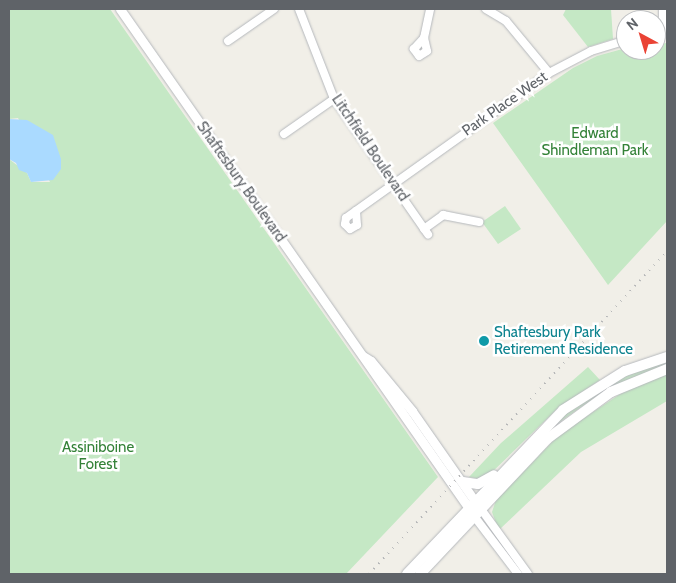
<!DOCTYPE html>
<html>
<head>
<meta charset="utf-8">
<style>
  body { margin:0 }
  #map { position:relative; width:676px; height:583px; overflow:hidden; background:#f1efe8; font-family:Cabin,sans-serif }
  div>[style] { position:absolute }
  .green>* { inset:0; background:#c5e8c5 }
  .water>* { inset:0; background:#aadaff }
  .roads { filter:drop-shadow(0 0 1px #b5b8bc) drop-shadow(0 0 1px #b5b8bc) }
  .minor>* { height:8px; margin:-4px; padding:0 4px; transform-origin:4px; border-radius:4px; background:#fff }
  .tertiary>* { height:9px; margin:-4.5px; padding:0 4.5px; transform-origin:4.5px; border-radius:4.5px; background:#fff }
  .secondary>* { height:10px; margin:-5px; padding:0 5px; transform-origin:5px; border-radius:5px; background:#fff }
  .rail>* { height:2px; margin-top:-1px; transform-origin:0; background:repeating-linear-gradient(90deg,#b6b7b8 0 1px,transparent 0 7px) }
  .dots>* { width:14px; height:14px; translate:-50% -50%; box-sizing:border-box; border:2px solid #fff; border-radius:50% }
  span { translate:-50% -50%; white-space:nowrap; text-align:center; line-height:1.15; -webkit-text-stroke:5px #fff; paint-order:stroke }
  .street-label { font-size:15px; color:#5f6368 }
  .park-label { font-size:15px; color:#348238 }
  .culture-label { font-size:15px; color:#0d838f }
  .left { translate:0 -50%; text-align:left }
  .frame { position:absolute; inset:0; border:10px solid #5f6368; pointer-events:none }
  .north { position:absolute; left:616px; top:10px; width:50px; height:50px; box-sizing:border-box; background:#fff; border:1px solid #bfc1c3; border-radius:50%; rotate:321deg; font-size:14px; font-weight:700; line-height:20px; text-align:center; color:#5f6368 }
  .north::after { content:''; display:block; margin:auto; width:18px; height:22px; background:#ea4335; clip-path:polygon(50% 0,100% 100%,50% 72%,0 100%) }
</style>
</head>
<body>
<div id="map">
  <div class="green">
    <div style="clip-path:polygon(9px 9px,110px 9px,438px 477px,346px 574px,9px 574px,9px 159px,27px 173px,31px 182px,50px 182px,18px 118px,9px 119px)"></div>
    <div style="clip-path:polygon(566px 9px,611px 9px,613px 39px,588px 47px,563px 15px)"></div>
    <div style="clip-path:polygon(667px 43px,667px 221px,608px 285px,493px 123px,573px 68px,597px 56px,626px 48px,656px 50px,656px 44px)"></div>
    <div style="clip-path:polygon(505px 206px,521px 229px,498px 244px,482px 222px)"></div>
    <div style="clip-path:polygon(667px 360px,667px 365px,597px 396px,551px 428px,567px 412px,617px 380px)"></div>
    <div style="clip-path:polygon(588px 367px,600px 380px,558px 408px,488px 476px,481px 479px,469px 477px,501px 443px)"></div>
    <div style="clip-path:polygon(667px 374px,667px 401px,581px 452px,500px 529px,497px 526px,492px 512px,496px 500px,560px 434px,623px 392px)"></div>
  </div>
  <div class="water">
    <div style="clip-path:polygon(9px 119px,27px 120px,53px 135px,61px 159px,61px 169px,53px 180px,31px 182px,27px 173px,19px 170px,16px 163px,9px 159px)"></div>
  </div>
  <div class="roads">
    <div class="minor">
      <div style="left:299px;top:9px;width:97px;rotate:68.7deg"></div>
      <div style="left:334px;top:99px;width:165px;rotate:55.2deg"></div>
      <div style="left:486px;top:9px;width:23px;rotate:31deg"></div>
      <div style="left:506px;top:21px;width:67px;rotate:50.4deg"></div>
      <div style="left:663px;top:9px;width:25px;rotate:90deg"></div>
      <div style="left:424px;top:38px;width:13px;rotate:77deg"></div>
      <div style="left:427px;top:51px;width:9px;rotate:148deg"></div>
      <div style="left:419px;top:56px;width:9px;rotate:-126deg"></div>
      <div style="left:414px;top:49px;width:15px;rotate:-48deg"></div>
      <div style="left:424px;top:38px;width:30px;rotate:-78deg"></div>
      <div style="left:228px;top:41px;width:56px;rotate:-34.8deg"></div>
      <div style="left:284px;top:134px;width:61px;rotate:-35deg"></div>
      <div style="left:356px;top:211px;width:14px;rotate:86deg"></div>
      <div style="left:357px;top:225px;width:8px;rotate:150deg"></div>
      <div style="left:350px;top:229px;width:7px;rotate:-135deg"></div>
      <div style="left:345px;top:224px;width:6px;rotate:-81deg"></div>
      <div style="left:346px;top:218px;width:249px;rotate:-35.5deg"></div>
      <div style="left:549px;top:73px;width:47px;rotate:-27.6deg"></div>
      <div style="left:591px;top:51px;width:37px;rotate:-17deg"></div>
      <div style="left:424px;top:229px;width:24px;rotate:-36deg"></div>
      <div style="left:443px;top:215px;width:37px;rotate:11deg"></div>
      <div style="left:481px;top:509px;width:80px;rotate:54.1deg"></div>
      <div style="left:474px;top:516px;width:73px;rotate:52.8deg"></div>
    </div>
    <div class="tertiary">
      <div style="left:120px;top:9px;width:616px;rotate:55.05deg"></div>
      <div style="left:363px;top:356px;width:9px;rotate:32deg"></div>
      <div style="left:371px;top:361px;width:65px;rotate:50.6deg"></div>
      <div style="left:412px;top:411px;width:117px;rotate:55.1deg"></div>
    </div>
    <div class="secondary">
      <div style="left:463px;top:482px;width:15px;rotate:8deg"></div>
      <div style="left:478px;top:484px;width:18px;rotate:-29deg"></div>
      <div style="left:407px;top:574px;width:226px;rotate:-46.4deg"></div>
      <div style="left:563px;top:410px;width:73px;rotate:-32.2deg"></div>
      <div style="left:625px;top:371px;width:44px;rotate:-18.4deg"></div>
      <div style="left:420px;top:574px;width:185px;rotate:-46.7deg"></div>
      <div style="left:547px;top:439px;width:79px;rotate:-36.3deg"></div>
      <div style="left:611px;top:392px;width:61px;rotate:-22.3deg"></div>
    </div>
  </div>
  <div class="rail">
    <div style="left:369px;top:574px;width:439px;rotate:-47.3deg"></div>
  </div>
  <div class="dots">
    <div style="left:484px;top:341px;background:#0f9aa8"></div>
  </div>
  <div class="street-label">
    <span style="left:505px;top:104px;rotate:-35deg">Park Place West</span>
    <span style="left:370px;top:148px;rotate:56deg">Litchfield Boulevard</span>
    <span style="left:241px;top:182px;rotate:55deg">Shaftesbury Boulevard</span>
  </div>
  <div class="park-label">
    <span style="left:595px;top:142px">Edward<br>Shindleman Park</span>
    <span style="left:98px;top:456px">Assiniboine<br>Forest</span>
  </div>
  <div class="culture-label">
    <span class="left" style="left:494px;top:341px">Shaftesbury Park<br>Retirement Residence</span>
  </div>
  <div class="frame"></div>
  <div class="north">N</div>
</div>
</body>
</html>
